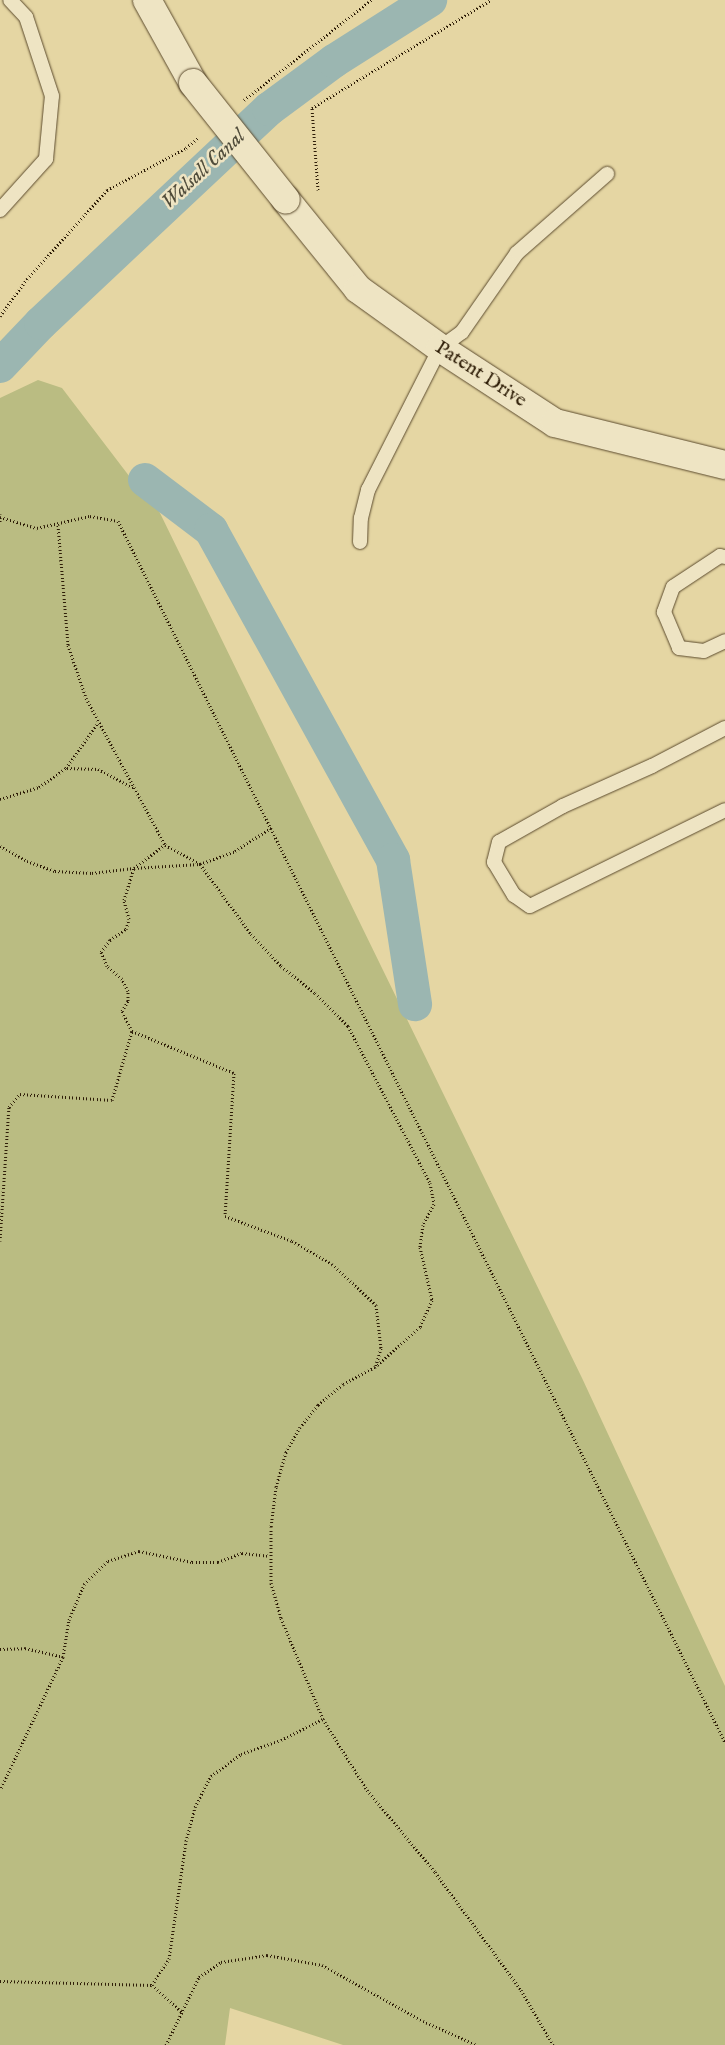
<!DOCTYPE html>
<html>
<head>
<meta charset="utf-8">
<style>
  body { margin:0 }
  #map { position:relative; width:725px; height:2045px; overflow:hidden; background:#e5d6a3; font-family:"IM FELL English",serif }
  div>[style] { position:absolute }
  .green>* { inset:0; background:#babc82 }
  .canal>* { height:34px; margin:-17px; padding:0 17px; transform-origin:17px; border-radius:17px; background:#9bb6b1 }
  .path>* { height:3px; margin-top:-1.5px; transform-origin:0; background:repeating-linear-gradient(90deg,#2e1d07 0 1px,transparent 0 3.5px) }
  .roads { filter:drop-shadow(0 0 1px #5c4b2e) drop-shadow(0 0 1px #5c4b2e) }
  .service>* { height:14px; margin:-7px; padding:0 7px; transform-origin:7px; border-radius:7px; background:#eee4c3 }
  .minor>* { height:28px; margin:-14px; padding:0 14px; transform-origin:14px; border-radius:14px; background:#eee4c3 }
  .bridges { filter:drop-shadow(0 0 1px #5c4b2e) drop-shadow(0 0 1px #5c4b2e) }
  .minor-bridge>* { height:28px; margin:-14px; padding:0 14px; transform-origin:14px; border-radius:14px; background:#eee4c3 }
  span { translate:-50% -50%; white-space:nowrap; text-align:center; line-height:1.15; -webkit-text-stroke:5px #eee4c3; paint-order:stroke }
  .street-label { font-size:20px; color:#2e1d07 }
  .water-label { font-size:21px; color:#4f4b3a; font-style:italic }
</style>
</head>
<body>
<div id="map">
  <div class="green">
    <div style="clip-path:polygon(38px 380px,62px 388px,139px 489px,159px 511px,582px 1378px,725px 1686px,725px 2045px,343px 2045px,230px 2008px,225px 2045px,0 2045px,0 398px)"></div>
  </div>
  <div class="canal">
    <div style="left:0;top:366px;width:59px;rotate:-46.4deg"></div>
    <div style="left:41px;top:323px;width:313px;rotate:-43.2deg"></div>
    <div style="left:269px;top:109px;width:81px;rotate:-36.4deg"></div>
    <div style="left:334px;top:61px;width:114px;rotate:-32.4deg"></div>
    <div style="left:145px;top:480px;width:83px;rotate:37.1deg"></div>
    <div style="left:211px;top:530px;width:377px;rotate:61.1deg"></div>
    <div style="left:393px;top:860px;width:146px;rotate:81.3deg"></div>
  </div>
  <div class="path">
    <div style="left:244px;top:100px;width:162px;rotate:-38.2deg"></div>
    <div style="left:318px;top:190px;width:82px;rotate:-94.2deg"></div>
    <div style="left:312px;top:108px;width:209px;rotate:-31.1deg"></div>
    <div style="left:0;top:316px;width:46px;rotate:-53.9deg"></div>
    <div style="left:27px;top:279px;width:120px;rotate:-48deg"></div>
    <div style="left:107px;top:190px;width:89px;rotate:-28deg"></div>
    <div style="left:186px;top:148px;width:17px;rotate:-40deg"></div>
    <div style="left:0;top:514px;width:8px;rotate:90deg"></div>
    <div style="left:0;top:517px;width:39px;rotate:17deg"></div>
    <div style="left:37px;top:528px;width:54px;rotate:-12.8deg"></div>
    <div style="left:90px;top:516px;width:28px;rotate:10deg"></div>
    <div style="left:118px;top:521px;width:1364px;rotate:63.57deg"></div>
    <div style="left:58px;top:525px;width:120px;rotate:85.2deg"></div>
    <div style="left:68px;top:645px;width:56px;rotate:71.2deg"></div>
    <div style="left:86px;top:698px;width:167px;rotate:61.7deg"></div>
    <div style="left:165px;top:845px;width:40px;rotate:28deg"></div>
    <div style="left:200px;top:864px;width:87px;rotate:53.9deg"></div>
    <div style="left:251px;top:934px;width:44px;rotate:46.8deg"></div>
    <div style="left:281px;top:966px;width:43px;rotate:38.5deg"></div>
    <div style="left:315px;top:993px;width:47px;rotate:45deg"></div>
    <div style="left:348px;top:1026px;width:177px;rotate:62.4deg"></div>
    <div style="left:430px;top:1183px;width:21px;rotate:79deg"></div>
    <div style="left:434px;top:1204px;width:24px;rotate:118deg"></div>
    <div style="left:423px;top:1225px;width:22px;rotate:98deg"></div>
    <div style="left:420px;top:1247px;width:54px;rotate:77.2deg"></div>
    <div style="left:432px;top:1300px;width:30px;rotate:114deg"></div>
    <div style="left:420px;top:1327px;width:60px;rotate:138.4deg"></div>
    <div style="left:375px;top:1367px;width:36px;rotate:152deg"></div>
    <div style="left:343px;top:1384px;width:33px;rotate:140deg"></div>
    <div style="left:318px;top:1405px;width:28px;rotate:129deg"></div>
    <div style="left:300px;top:1427px;width:29px;rotate:119deg"></div>
    <div style="left:286px;top:1452px;width:36px;rotate:106deg"></div>
    <div style="left:276px;top:1487px;width:40px;rotate:97.1deg"></div>
    <div style="left:271px;top:1527px;width:56px;rotate:90deg"></div>
    <div style="left:271px;top:1583px;width:36px;rotate:74deg"></div>
    <div style="left:281px;top:1618px;width:109px;rotate:67.4deg"></div>
    <div style="left:67px;top:768px;width:31px;rotate:2deg"></div>
    <div style="left:98px;top:769px;width:40px;rotate:28deg"></div>
    <div style="left:0;top:799px;width:41px;rotate:-17.1deg"></div>
    <div style="left:39px;top:787px;width:33px;rotate:-35deg"></div>
    <div style="left:66px;top:768px;width:55px;rotate:-54.6deg"></div>
    <div style="left:0;top:846px;width:31px;rotate:29deg"></div>
    <div style="left:27px;top:861px;width:30px;rotate:20deg"></div>
    <div style="left:55px;top:871px;width:37px;rotate:3deg"></div>
    <div style="left:92px;top:873px;width:42px;rotate:-6.8deg"></div>
    <div style="left:134px;top:868px;width:39px;rotate:-37deg"></div>
    <div style="left:132px;top:1031px;width:22px;rotate:-117deg"></div>
    <div style="left:122px;top:1011px;width:12px;rotate:-59deg"></div>
    <div style="left:128px;top:1001px;width:10px;rotate:-90deg"></div>
    <div style="left:128px;top:991px;width:13px;rotate:-117deg"></div>
    <div style="left:122px;top:979px;width:20px;rotate:-139deg"></div>
    <div style="left:107px;top:966px;width:15px;rotate:-113deg"></div>
    <div style="left:101px;top:952px;width:15px;rotate:-53deg"></div>
    <div style="left:110px;top:940px;width:19px;rotate:-35deg"></div>
    <div style="left:126px;top:929px;width:10px;rotate:-73deg"></div>
    <div style="left:129px;top:919px;width:20px;rotate:-105deg"></div>
    <div style="left:124px;top:900px;width:34px;rotate:-73deg"></div>
    <div style="left:134px;top:868px;width:66px;rotate:-3.5deg"></div>
    <div style="left:200px;top:864px;width:37px;rotate:-20deg"></div>
    <div style="left:235px;top:851px;width:43px;rotate:-32.6deg"></div>
    <div style="left:0;top:1241px;width:134px;rotate:-86.2deg"></div>
    <div style="left:9px;top:1107px;width:17px;rotate:-50deg"></div>
    <div style="left:20px;top:1094px;width:92px;rotate:3.7deg"></div>
    <div style="left:112px;top:1100px;width:72px;rotate:-73.8deg"></div>
    <div style="left:132px;top:1031px;width:110px;rotate:22.4deg"></div>
    <div style="left:234px;top:1073px;width:143px;rotate:93.6deg"></div>
    <div style="left:225px;top:1216px;width:72px;rotate:20.5deg"></div>
    <div style="left:292px;top:1241px;width:46px;rotate:29.9deg"></div>
    <div style="left:332px;top:1264px;width:60px;rotate:43deg"></div>
    <div style="left:376px;top:1305px;width:43px;rotate:83.4deg"></div>
    <div style="left:381px;top:1348px;width:19px;rotate:106deg"></div>
    <div style="left:0;top:1649px;width:25px;rotate:-2deg"></div>
    <div style="left:25px;top:1648px;width:39px;rotate:13deg"></div>
    <div style="left:63px;top:1657px;width:147px;rotate:115.3deg"></div>
    <div style="left:63px;top:1657px;width:37px;rotate:-81deg"></div>
    <div style="left:69px;top:1620px;width:39px;rotate:-67deg"></div>
    <div style="left:84px;top:1584px;width:33px;rotate:-44deg"></div>
    <div style="left:108px;top:1561px;width:33px;rotate:-18deg"></div>
    <div style="left:139px;top:1551px;width:54px;rotate:11.7deg"></div>
    <div style="left:192px;top:1562px;width:26px"></div>
    <div style="left:218px;top:1562px;width:26px;rotate:-21deg"></div>
    <div style="left:242px;top:1553px;width:27px;rotate:6deg"></div>
    <div style="left:0;top:1981px;width:152px;rotate:1.5deg"></div>
    <div style="left:152px;top:1985px;width:31px;rotate:-57deg"></div>
    <div style="left:169px;top:1959px;width:119px;rotate:-81.8deg"></div>
    <div style="left:186px;top:1841px;width:35px;rotate:-75deg"></div>
    <div style="left:195px;top:1807px;width:35px;rotate:-63deg"></div>
    <div style="left:211px;top:1776px;width:37px;rotate:-36deg"></div>
    <div style="left:241px;top:1754px;width:42px;rotate:-19.3deg"></div>
    <div style="left:281px;top:1740px;width:47px;rotate:-26.6deg"></div>
    <div style="left:323px;top:1719px;width:84px;rotate:58.2deg"></div>
    <div style="left:367px;top:1790px;width:107px;rotate:50.3deg"></div>
    <div style="left:435px;top:1872px;width:146px;rotate:53.9deg"></div>
    <div style="left:521px;top:1990px;width:64px;rotate:59.8deg"></div>
    <div style="left:152px;top:1985px;width:40px;rotate:42deg"></div>
    <div style="left:166px;top:2045px;width:76px;rotate:-64.1deg"></div>
    <div style="left:199px;top:1977px;width:27px;rotate:-34deg"></div>
    <div style="left:221px;top:1962px;width:47px;rotate:-8.7deg"></div>
    <div style="left:267px;top:1955px;width:56px;rotate:10.3deg"></div>
    <div style="left:322px;top:1965px;width:115px;rotate:29deg"></div>
    <div style="left:423px;top:2021px;width:59px;rotate:24deg"></div>
  </div>
  <div class="roads">
    <div class="service">
      <div style="left:0;top:210px;width:69px;rotate:-48deg"></div>
      <div style="left:46px;top:159px;width:63px;rotate:-84.6deg"></div>
      <div style="left:52px;top:96px;width:83px;rotate:-108.2deg"></div>
      <div style="left:26px;top:17px;width:23px;rotate:-133deg"></div>
      <div style="left:360px;top:542px;width:24px;rotate:-88deg"></div>
      <div style="left:361px;top:518px;width:29px;rotate:-76deg"></div>
      <div style="left:368px;top:490px;width:159px;rotate:-63.1deg"></div>
      <div style="left:440px;top:348px;width:27px;rotate:-36deg"></div>
      <div style="left:462px;top:332px;width:96px;rotate:-55.2deg"></div>
      <div style="left:517px;top:253px;width:120px;rotate:-41.3deg"></div>
      <div style="left:725px;top:557px;width:5px;rotate:-169deg"></div>
      <div style="left:720px;top:556px;width:56px;rotate:146.6deg"></div>
      <div style="left:673px;top:587px;width:27px;rotate:110deg"></div>
      <div style="left:664px;top:612px;width:39px;rotate:67deg"></div>
      <div style="left:679px;top:648px;width:25px;rotate:7deg"></div>
      <div style="left:704px;top:651px;width:23px;rotate:-25deg"></div>
      <div style="left:725px;top:728px;width:82px;rotate:152.5deg"></div>
      <div style="left:652px;top:766px;width:98px;rotate:155.8deg"></div>
      <div style="left:563px;top:806px;width:73px;rotate:150.6deg"></div>
      <div style="left:499px;top:842px;width:21px;rotate:104deg"></div>
      <div style="left:494px;top:862px;width:39px;rotate:59deg"></div>
      <div style="left:514px;top:895px;width:19px;rotate:35deg"></div>
      <div style="left:530px;top:906px;width:217px;rotate:-26.2deg"></div>
    </div>
    <div class="minor">
      <div style="left:147px;top:0;width:95px;rotate:61deg"></div>
      <div style="left:286px;top:200px;width:114px;rotate:51deg"></div>
      <div style="left:358px;top:289px;width:101px;rotate:35.7deg"></div>
      <div style="left:440px;top:348px;width:137px;rotate:33.1deg"></div>
      <div style="left:555px;top:423px;width:175px;rotate:13.9deg"></div>
    </div>
  </div>
  <div class="bridges">
    <div class="minor-bridge">
      <div style="left:193px;top:83px;width:149px;rotate:51.5deg"></div>
    </div>
  </div>
  <div class="street-label">
    <span style="left:481px;top:374px;rotate:33deg">Patent Drive</span>
  </div>
  <div class="water-label">
    <span style="left:204px;top:170px;rotate:-43deg">Walsall Canal</span>
  </div>
</div>
</body>
</html>
